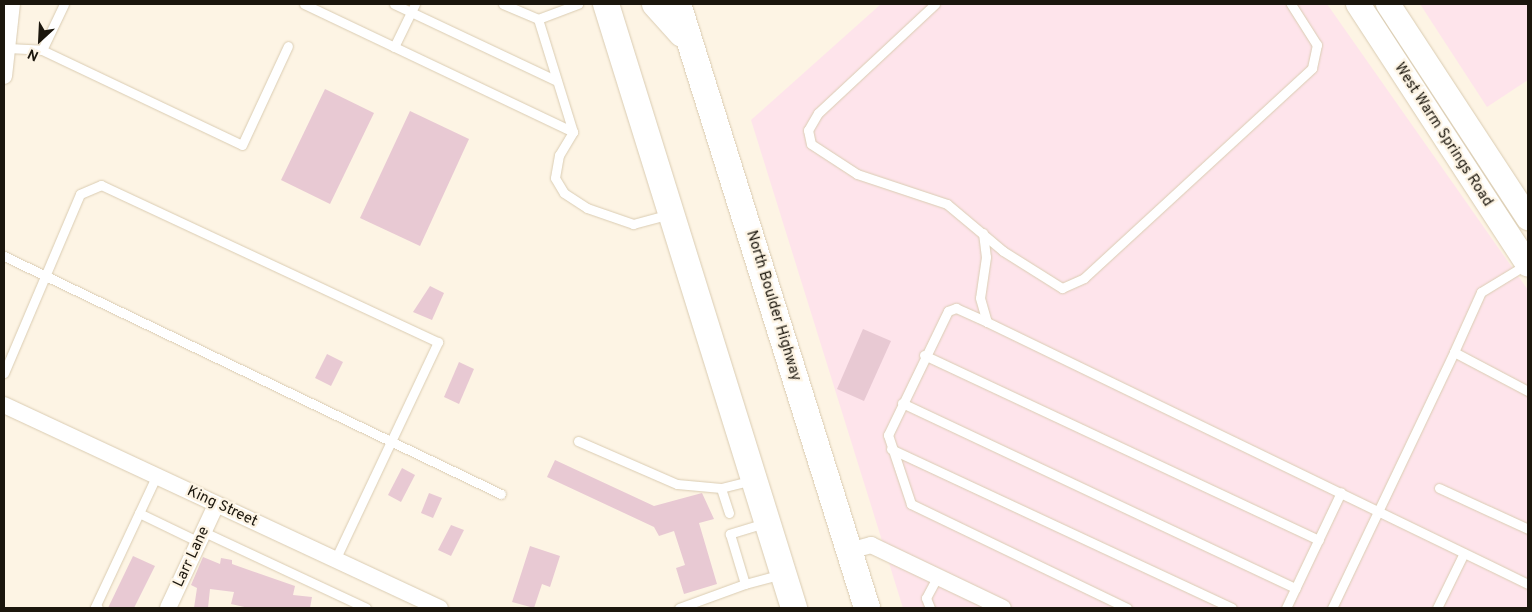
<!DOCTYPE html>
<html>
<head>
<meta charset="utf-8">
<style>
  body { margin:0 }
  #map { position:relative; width:1532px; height:612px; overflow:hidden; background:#fdf4e4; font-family:Overpass,sans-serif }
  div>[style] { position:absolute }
  .industrial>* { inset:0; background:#fee4eb }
  .building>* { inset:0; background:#e8c9d3 }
  .roads { filter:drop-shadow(0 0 1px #daccb2) drop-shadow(0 0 1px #daccb2) }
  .lane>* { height:9px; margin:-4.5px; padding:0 4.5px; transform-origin:4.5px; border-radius:4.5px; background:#fff }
  .street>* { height:16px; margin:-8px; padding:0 8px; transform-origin:8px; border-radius:8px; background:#fff }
  .secondary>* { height:24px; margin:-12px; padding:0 12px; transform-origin:12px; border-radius:12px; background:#fff }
  .primary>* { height:26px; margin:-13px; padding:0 13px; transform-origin:13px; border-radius:13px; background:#fff }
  span { translate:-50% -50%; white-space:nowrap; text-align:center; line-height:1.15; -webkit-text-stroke:4.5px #fdf4e4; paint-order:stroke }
  .street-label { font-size:15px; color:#1b160d }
  .frame { position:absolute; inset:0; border:5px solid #1b160d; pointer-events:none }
  .north { position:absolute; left:15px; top:15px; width:50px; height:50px; -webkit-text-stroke:4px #fdf4e4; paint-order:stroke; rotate:205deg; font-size:14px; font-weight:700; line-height:20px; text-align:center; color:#1b160d }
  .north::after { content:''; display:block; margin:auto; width:18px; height:22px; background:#1b160d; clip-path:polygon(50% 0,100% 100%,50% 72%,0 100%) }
</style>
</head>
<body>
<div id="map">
  <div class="industrial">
    <div style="clip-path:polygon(881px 4px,1327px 4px,1528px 290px,1528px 608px,903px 608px,751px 120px)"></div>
    <div style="clip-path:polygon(1420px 4px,1528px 4px,1528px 80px,1487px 107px)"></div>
  </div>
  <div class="building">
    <div style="clip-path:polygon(325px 89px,374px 113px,330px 204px,281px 180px)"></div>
    <div style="clip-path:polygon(410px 111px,469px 139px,420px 246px,360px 218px)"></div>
    <div style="clip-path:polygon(430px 286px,444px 293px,432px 320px,413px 312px)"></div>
    <div style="clip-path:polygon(863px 329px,891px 341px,864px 401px,837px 389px)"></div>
    <div style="clip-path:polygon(327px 354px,343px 362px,331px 386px,315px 378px)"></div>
    <div style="clip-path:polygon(459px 362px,474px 369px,459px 404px,444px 397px)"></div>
    <div style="clip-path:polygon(555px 460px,654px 506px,702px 493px,714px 519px,699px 523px,717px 584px,684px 594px,676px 568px,685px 565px,674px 531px,659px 536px,654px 527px,547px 477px)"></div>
    <div style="clip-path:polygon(402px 468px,415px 475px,401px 502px,388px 495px)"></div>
    <div style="clip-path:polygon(429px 493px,442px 498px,433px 518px,421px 513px)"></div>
    <div style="clip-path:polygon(451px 525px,464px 530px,451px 556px,438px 550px)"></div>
    <div style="clip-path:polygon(530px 546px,560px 556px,550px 587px,542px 584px,534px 608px,512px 602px)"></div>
    <div style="clip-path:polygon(133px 556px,155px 566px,134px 608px,108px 608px)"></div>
    <div style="clip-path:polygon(203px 557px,220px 564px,221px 558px,232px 560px,232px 564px,295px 586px,293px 595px,312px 597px,310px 608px,249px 608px,231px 604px,234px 592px,210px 589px,208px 608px,194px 608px,197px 588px,191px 585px)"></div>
  </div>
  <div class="roads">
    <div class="lane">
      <div style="left:304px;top:4px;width:298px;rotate:25.4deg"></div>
      <div style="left:573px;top:132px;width:118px;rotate:-107.2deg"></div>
      <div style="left:394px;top:4px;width:180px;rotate:25.3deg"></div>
      <div style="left:503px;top:4px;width:38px;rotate:23deg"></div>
      <div style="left:538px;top:19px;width:43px;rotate:-20.6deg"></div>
      <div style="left:935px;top:4px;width:160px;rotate:137deg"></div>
      <div style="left:818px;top:113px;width:20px;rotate:120deg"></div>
      <div style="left:808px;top:130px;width:14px;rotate:78deg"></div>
      <div style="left:811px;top:144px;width:55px;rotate:33.1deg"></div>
      <div style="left:857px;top:174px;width:95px;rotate:18.4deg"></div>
      <div style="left:947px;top:204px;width:73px;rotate:40deg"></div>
      <div style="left:1003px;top:251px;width:70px;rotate:32.1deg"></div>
      <div style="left:1062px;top:288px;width:24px;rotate:-24deg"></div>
      <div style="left:1084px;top:278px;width:310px;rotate:-42.6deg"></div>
      <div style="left:1312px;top:68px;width:24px;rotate:-78deg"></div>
      <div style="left:1317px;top:45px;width:49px;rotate:-122.4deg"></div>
      <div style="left:394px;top:47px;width:48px;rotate:-64deg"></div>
      <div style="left:8px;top:48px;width:34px;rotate:3deg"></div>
      <div style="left:42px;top:50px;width:221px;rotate:25.4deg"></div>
      <div style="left:242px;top:145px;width:109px;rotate:-65.1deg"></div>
      <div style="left:42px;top:50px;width:51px;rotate:-64.4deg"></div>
      <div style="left:573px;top:132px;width:27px;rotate:121deg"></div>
      <div style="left:559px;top:155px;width:23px;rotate:100deg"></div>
      <div style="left:555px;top:178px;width:17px;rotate:59deg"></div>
      <div style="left:564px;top:193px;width:27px;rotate:33deg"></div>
      <div style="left:587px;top:208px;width:49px;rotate:19.2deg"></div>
      <div style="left:633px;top:224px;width:38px;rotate:-15deg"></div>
      <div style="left:983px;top:233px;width:24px;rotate:83deg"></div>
      <div style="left:986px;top:257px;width:41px;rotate:98.3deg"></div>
      <div style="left:980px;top:298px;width:25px;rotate:74deg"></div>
      <div style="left:4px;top:256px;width:551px;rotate:25.59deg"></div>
      <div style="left:1527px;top:264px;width:54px;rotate:148.7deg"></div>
      <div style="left:1481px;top:292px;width:66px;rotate:114.2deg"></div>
      <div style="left:1454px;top:352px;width:84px;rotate:27.8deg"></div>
      <div style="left:924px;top:355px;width:436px;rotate:25.1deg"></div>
      <div style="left:4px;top:373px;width:194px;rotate:-67deg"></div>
      <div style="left:80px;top:194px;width:23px;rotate:-23deg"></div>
      <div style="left:101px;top:185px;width:372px;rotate:25deg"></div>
      <div style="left:438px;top:342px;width:241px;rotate:115.3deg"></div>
      <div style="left:902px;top:403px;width:435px;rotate:25.2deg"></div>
      <div style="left:578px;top:441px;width:108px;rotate:23.5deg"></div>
      <div style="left:677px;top:484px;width:44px;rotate:5.2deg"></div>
      <div style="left:891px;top:449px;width:376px;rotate:25deg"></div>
      <div style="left:1439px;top:488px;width:98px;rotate:24.7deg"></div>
      <div style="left:139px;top:513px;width:67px;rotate:25.8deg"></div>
      <div style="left:729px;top:513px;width:26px;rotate:-108deg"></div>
      <div style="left:721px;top:488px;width:32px;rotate:-14deg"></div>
      <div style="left:765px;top:523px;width:37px;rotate:163deg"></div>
      <div style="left:730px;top:534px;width:52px;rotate:73.3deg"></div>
      <div style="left:745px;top:584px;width:38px;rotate:-15deg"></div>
      <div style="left:204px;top:532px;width:179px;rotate:25.1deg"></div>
      <div style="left:98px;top:608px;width:3px;rotate:-162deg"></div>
      <div style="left:95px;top:607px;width:144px;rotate:-64.9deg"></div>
      <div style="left:679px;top:608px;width:70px;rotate:-20deg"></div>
      <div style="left:930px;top:608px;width:11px;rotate:-112deg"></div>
      <div style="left:926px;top:598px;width:24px;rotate:-62deg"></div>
      <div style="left:1127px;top:608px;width:240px;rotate:-154.3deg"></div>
      <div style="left:911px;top:504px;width:73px;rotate:-108.4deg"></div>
      <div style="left:888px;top:435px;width:138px;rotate:-64.2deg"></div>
      <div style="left:948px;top:311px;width:9px;rotate:-21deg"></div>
      <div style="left:956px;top:308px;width:34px;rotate:24deg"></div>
      <div style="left:987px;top:322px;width:601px;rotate:25.84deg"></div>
      <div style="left:1286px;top:608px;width:128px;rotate:-64.6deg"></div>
      <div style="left:1332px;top:608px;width:284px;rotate:-64.5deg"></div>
      <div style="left:1437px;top:608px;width:61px;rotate:-63.9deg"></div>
    </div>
    <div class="street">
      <div style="left:4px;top:76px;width:72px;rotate:-83.7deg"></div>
      <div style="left:4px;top:405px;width:481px;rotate:25deg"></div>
      <div style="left:849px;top:551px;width:23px;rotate:-15deg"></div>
      <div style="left:871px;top:545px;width:146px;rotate:25.5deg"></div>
      <div style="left:168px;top:608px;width:114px;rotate:-65deg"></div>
    </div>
    <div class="secondary">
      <div style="left:1358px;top:4px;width:311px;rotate:56.9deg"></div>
      <div style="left:1388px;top:4px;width:256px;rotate:56.8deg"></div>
    </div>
    <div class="primary">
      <div style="left:606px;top:4px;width:633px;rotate:72.71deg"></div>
      <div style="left:655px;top:4px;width:40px;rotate:48deg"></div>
      <div style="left:678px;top:4px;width:633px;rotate:72.62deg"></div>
    </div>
  </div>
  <div class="street-label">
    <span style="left:1443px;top:135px;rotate:57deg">West Warm Springs Road</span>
    <span style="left:773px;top:306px;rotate:73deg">North Boulder Highway</span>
    <span style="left:222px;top:507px;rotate:25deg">King Street</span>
    <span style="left:192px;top:557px;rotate:-65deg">Larr Lane</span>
  </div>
  <div class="frame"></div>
  <div class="north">N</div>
</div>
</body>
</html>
